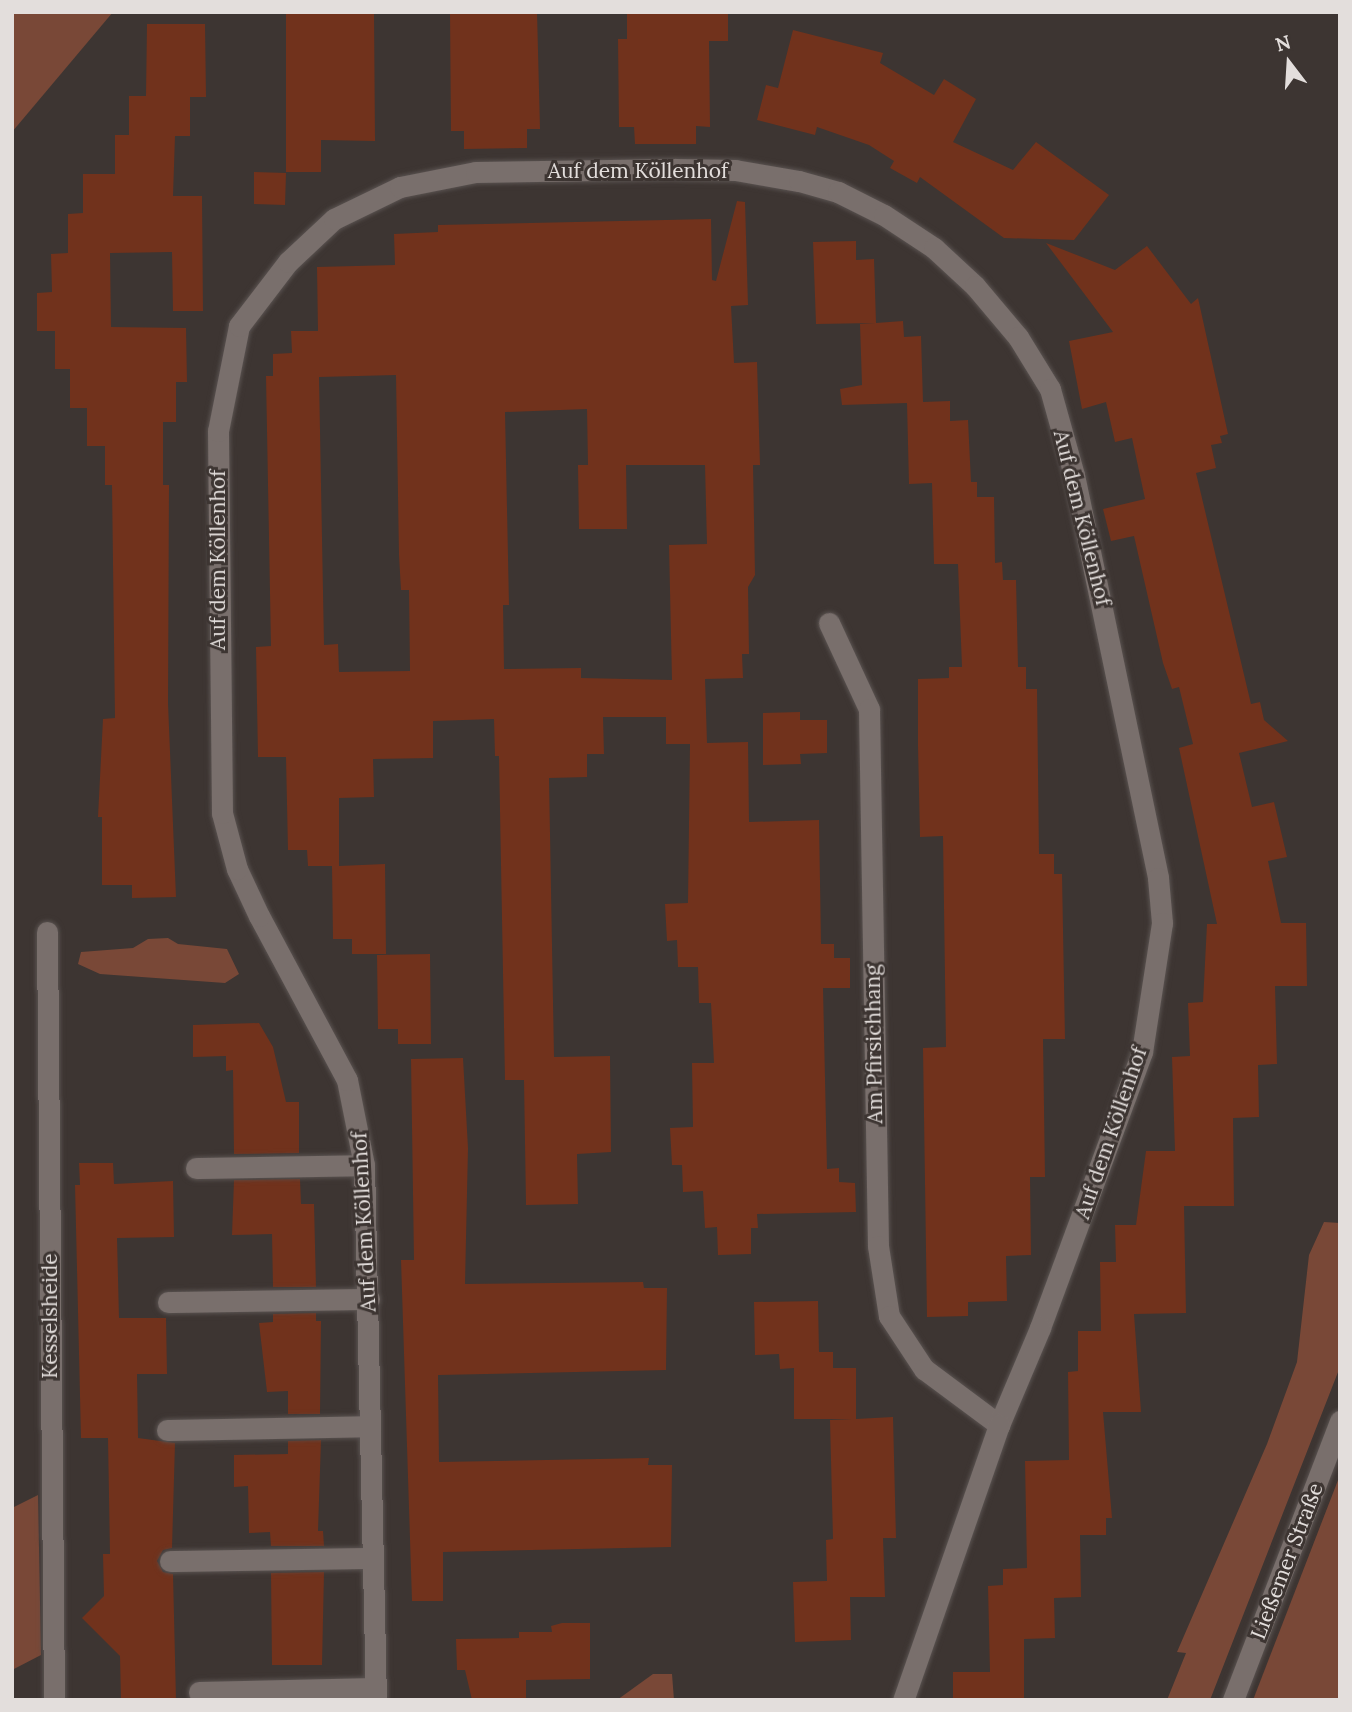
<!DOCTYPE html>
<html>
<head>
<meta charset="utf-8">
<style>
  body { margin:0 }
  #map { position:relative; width:1352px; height:1712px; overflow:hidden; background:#3d3532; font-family:Lora,serif }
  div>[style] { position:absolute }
  .green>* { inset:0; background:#794837 }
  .building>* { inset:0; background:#71321c }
  .roads { filter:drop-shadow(0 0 2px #595250) drop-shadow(0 0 2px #595250) }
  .minor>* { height:21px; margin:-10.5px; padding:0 10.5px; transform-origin:10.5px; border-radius:10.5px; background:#796f6c }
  span { translate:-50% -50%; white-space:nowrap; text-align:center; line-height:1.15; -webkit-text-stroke:6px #3d3532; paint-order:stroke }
  .street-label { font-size:21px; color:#e3dedc }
  .frame { position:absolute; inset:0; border:14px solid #e3dedc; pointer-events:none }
  .north { position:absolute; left:1254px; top:28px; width:70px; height:70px; -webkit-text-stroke:5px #3d3532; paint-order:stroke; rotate:343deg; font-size:19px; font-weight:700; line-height:28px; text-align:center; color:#e3dedc }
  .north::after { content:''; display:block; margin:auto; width:24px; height:32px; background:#e3dedc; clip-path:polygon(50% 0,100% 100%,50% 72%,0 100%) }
</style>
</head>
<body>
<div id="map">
  <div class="green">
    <div style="clip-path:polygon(12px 12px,113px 12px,12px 132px)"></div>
    <div style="clip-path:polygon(168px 938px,178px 944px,227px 949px,239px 974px,225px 983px,100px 974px,78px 964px,81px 952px,133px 948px,148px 939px)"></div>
    <div style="clip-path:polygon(1324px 1222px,1340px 1223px,1340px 1367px,1210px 1700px,1167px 1700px,1186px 1653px,1177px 1652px,1267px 1444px,1297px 1362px,1309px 1255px)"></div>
    <div style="clip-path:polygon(1340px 1475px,1340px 1700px,1253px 1700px)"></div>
    <div style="clip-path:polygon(38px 1495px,41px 1655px,12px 1670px,12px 1508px)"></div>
    <div style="clip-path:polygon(653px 1674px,672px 1674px,674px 1700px,617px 1700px)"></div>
  </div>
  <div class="building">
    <div style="clip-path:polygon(286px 12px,374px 12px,375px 141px,321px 140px,321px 172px,286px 172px)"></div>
    <div style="clip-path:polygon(450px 12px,537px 12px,540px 129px,527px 129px,527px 148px,464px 149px,464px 131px,451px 131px)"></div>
    <div style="clip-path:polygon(627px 12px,728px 12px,728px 41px,709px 41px,710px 127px,696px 126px,696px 144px,635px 144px,634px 127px,619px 127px,618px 39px,627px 39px)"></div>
    <div style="clip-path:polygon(147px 24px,205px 24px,206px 97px,190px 97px,190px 136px,175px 136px,173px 196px,202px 196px,203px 311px,173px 311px,172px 252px,110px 253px,111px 327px,186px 328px,187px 382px,176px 382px,176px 422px,163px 422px,163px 485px,169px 485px,168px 703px,176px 897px,132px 898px,132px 885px,102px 885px,102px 817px,98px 817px,103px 719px,115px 718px,112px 485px,105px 485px,105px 446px,87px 446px,87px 408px,70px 408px,70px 369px,55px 369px,55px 331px,37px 331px,37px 293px,52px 292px,51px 254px,68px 253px,68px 214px,83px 213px,83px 174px,115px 174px,115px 135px,129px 135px,129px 96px,146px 96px)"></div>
    <div style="clip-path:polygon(793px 30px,883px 53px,880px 63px,934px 95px,944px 79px,976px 99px,953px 142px,1013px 170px,1036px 142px,1109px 195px,1074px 240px,1004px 238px,920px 177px,917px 183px,890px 168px,894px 161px,869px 145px,817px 127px,815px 135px,757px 120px,766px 85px,778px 88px)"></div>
    <div style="clip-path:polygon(254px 172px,286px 173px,285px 205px,254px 204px)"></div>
    <div style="clip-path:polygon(evenodd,737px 201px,745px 202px,748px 305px,731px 306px,734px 363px,757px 362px,760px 465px,753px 465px,755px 575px,748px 587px,749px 654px,742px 654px,743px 678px,705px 679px,707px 743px,748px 742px,749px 822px,819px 820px,821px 944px,834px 944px,834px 958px,850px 958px,850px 988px,823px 988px,827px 1169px,839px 1168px,839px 1182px,855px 1183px,856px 1212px,757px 1214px,758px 1228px,751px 1228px,751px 1254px,718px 1255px,717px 1227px,705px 1228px,703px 1191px,683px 1192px,682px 1165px,672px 1165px,670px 1128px,693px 1127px,692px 1063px,714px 1063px,711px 1003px,699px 1003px,698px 967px,678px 967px,677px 940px,667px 941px,665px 904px,688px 903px,690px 744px,666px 744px,666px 717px,603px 717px,604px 754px,587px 754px,587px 777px,549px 778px,554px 1057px,610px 1056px,611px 1152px,577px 1154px,578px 1204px,526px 1205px,524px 1080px,505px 1080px,499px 756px,495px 756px,494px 719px,433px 721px,433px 758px,373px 759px,374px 797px,339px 798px,339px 866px,385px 864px,386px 954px,352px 954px,352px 939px,333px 939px,332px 866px,308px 866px,307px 850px,288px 850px,286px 757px,258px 757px,256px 647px,271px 646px,266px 376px,273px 376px,273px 354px,292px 353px,291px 331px,318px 331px,317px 267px,395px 265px,394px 234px,438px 232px,438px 225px,711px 219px,712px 280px,716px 281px,737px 201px,396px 375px,399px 555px,401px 590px,409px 590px,410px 671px,339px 672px,338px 644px,324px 645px,319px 377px,396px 375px,737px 201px,587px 409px,588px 465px,578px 465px,579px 529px,627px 529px,626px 465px,705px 465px,707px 544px,669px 545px,672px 680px,581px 678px,581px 668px,504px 669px,503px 605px,509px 605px,505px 412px,587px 409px)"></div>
    <div style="clip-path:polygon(856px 241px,856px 260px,874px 259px,876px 323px,903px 321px,904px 337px,921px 336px,923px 402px,950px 401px,950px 421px,968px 420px,971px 482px,977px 482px,977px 497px,994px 497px,995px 563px,1002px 562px,1003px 580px,1016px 580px,1018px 667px,1026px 667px,1026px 689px,1037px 689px,1039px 854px,1054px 854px,1054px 874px,1062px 874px,1065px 1039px,1043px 1039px,1045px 1177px,1030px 1177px,1031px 1255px,1006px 1256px,1007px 1301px,968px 1302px,968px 1316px,927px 1317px,923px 1048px,946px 1047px,943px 836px,920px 837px,918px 745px,918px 679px,949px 678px,949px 667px,962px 667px,958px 564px,934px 564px,932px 483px,909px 484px,907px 403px,842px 405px,840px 389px,862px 385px,860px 324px,875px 323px,816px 324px,813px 242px)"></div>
    <div style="clip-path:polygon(1046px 243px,1115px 270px,1147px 246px,1191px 304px,1198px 298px,1228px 434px,1220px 436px,1222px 443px,1211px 445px,1216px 468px,1196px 473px,1251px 704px,1260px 702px,1264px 720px,1288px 741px,1239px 753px,1252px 807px,1274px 802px,1287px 857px,1268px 861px,1281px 923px,1306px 923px,1307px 986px,1275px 986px,1277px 1064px,1258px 1065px,1259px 1117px,1233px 1118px,1234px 1206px,1184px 1206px,1186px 1313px,1134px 1314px,1141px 1412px,1103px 1412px,1112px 1518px,1106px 1518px,1106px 1535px,1080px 1535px,1081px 1597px,1054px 1598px,1055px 1638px,1024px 1639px,1024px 1700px,953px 1700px,953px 1672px,990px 1672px,988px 1586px,1003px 1585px,1003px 1569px,1027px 1568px,1025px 1461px,1069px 1460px,1068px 1372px,1078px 1371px,1078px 1331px,1101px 1331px,1100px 1262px,1116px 1262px,1115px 1225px,1136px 1225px,1146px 1151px,1175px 1151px,1172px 1057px,1190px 1056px,1188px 1003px,1203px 1002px,1207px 924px,1217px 924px,1179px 748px,1193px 744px,1179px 687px,1172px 689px,1163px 663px,1134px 536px,1111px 541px,1103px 509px,1145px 499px,1132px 438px,1115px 442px,1106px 402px,1082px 409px,1069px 341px,1113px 332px)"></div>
    <div style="clip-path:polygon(800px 712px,800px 720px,827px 720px,827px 753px,800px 754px,801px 764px,763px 765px,763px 713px)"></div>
    <div style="clip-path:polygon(430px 954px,431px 1044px,398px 1044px,398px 1029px,378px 1029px,377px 955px)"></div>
    <div style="clip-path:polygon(259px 1023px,273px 1047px,286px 1102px,299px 1102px,299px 1153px,234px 1154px,233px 1070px,226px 1071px,226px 1056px,193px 1057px,193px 1025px)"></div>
    <div style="clip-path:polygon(463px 1058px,468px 1148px,465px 1284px,643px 1282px,644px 1288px,667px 1288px,666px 1370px,438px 1375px,439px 1462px,649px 1458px,648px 1465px,672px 1465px,671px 1547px,443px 1552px,443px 1601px,412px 1601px,401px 1260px,414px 1260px,411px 1059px)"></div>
    <div style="clip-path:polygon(79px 1163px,113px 1163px,114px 1184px,173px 1181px,174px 1237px,117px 1238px,119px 1318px,166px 1318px,167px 1374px,137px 1374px,138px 1438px,175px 1443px,172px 1548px,163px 1550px,157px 1561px,163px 1572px,173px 1574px,176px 1700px,121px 1700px,120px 1656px,82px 1618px,104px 1596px,103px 1554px,110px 1554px,108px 1438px,81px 1438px,75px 1185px,80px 1185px)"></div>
    <div style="clip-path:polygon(300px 1179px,301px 1204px,314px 1204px,316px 1287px,273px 1287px,272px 1234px,232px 1235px,234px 1180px)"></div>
    <div style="clip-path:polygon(818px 1301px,819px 1352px,833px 1352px,833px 1368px,856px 1368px,856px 1419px,893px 1417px,896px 1538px,883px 1538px,885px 1597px,850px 1597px,851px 1640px,795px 1642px,793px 1582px,827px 1581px,826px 1540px,833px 1539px,830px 1420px,852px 1419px,794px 1419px,794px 1368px,780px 1369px,779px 1354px,755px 1355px,754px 1302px)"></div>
    <div style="clip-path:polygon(316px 1313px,316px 1321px,321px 1321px,320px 1414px,288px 1414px,288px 1391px,267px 1392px,259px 1323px,273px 1322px,273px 1314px)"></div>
    <div style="clip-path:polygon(321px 1440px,318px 1531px,323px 1531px,324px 1546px,271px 1546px,270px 1532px,249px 1533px,248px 1486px,234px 1487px,234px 1455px,288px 1454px,288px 1441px)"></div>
    <div style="clip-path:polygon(324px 1572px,322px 1665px,272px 1665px,271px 1573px)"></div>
    <div style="clip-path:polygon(562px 1623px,590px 1623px,590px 1679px,526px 1680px,526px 1700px,472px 1700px,465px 1670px,457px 1670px,456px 1639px,519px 1638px,519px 1632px,552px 1632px,551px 1626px)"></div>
  </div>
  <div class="roads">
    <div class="minor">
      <div style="left:829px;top:623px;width:95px;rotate:65.1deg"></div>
      <div style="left:869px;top:709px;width:537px;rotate:89.04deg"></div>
      <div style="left:878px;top:1246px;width:71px;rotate:81.1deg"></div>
      <div style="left:889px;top:1316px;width:64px;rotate:56.6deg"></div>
      <div style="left:924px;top:1369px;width:94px;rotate:36.7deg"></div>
      <div style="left:47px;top:932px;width:768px;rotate:89.48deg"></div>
      <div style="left:196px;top:1168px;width:168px;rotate:-1deg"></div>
      <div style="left:168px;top:1302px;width:201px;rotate:-0.9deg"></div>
      <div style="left:167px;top:1430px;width:203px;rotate:-1.1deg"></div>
      <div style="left:170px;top:1561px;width:202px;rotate:-0.9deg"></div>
      <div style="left:199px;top:1692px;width:177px;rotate:-1.3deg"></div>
      <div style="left:376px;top:1700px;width:535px;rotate:-91.28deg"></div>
      <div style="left:364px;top:1165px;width:87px;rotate:-101.3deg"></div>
      <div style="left:347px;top:1080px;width:186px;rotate:-118.2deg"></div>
      <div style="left:259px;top:916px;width:52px;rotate:-115.1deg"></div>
      <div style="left:237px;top:869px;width:58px;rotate:-105deg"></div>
      <div style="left:222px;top:813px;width:382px;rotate:-90.6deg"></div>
      <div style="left:218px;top:431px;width:107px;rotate:-78.7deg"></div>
      <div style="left:239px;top:326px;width:81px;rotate:-52.6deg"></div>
      <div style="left:288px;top:262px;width:63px;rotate:-43.1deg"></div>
      <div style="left:334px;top:219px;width:73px;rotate:-25.9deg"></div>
      <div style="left:400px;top:187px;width:77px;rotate:-11.2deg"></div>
      <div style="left:476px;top:172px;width:199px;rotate:-0.9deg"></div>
      <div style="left:675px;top:169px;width:60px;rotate:1deg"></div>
      <div style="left:735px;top:170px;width:65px;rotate:9.8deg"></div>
      <div style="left:799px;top:181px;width:41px;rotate:15.8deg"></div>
      <div style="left:838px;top:192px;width:51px;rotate:26.6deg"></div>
      <div style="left:884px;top:215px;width:60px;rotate:33.4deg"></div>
      <div style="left:934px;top:248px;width:56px;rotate:42.8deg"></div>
      <div style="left:975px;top:286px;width:67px;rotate:49.9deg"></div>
      <div style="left:1018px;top:337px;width:61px;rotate:58.4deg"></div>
      <div style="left:1050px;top:389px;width:89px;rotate:74.4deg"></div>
      <div style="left:1074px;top:475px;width:412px;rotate:78.2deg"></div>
      <div style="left:1158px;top:878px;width:45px;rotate:84.9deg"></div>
      <div style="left:1162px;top:923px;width:131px;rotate:98.8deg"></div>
      <div style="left:1142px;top:1052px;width:294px;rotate:110.3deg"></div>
      <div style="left:1040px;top:1328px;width:105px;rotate:112.9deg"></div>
      <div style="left:999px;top:1425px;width:291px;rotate:109.2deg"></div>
      <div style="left:1233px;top:1700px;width:299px;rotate:-69deg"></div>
    </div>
  </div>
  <div class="street-label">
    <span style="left:638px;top:171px">Auf dem Köllenhof</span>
    <span style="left:1082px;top:518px;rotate:76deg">Auf dem Köllenhof</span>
    <span style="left:218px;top:560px;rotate:-90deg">Auf dem Köllenhof</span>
    <span style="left:874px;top:1044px;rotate:-91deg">Am Pfirsichhang</span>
    <span style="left:1111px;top:1133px;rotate:-71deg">Auf dem Köllenhof</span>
    <span style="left:364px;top:1222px;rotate:-93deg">Auf dem Köllenhof</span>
    <span style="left:50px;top:1316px;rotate:-90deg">Kesselsheide</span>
    <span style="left:1287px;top:1561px;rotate:-69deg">Ließemer Straße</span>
  </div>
  <div class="frame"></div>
  <div class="north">N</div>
</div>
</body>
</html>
